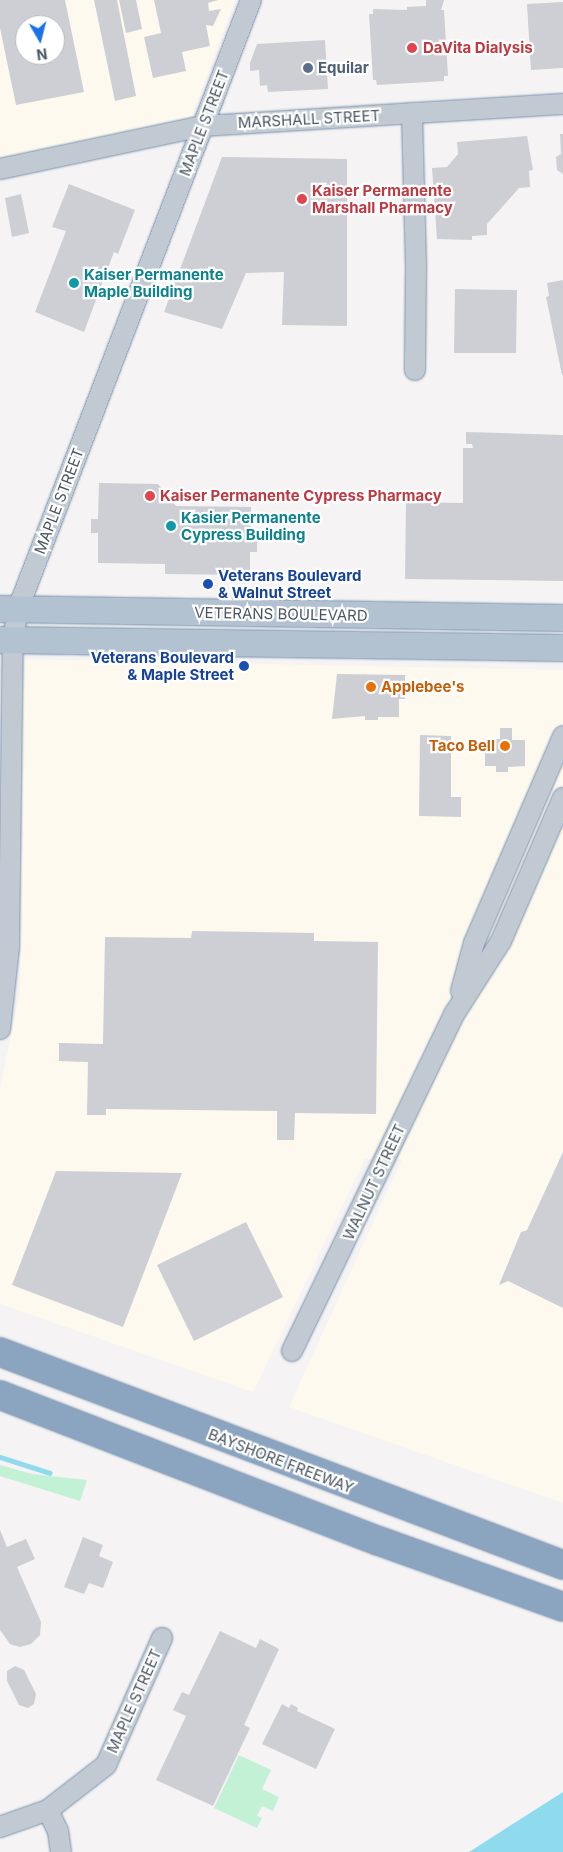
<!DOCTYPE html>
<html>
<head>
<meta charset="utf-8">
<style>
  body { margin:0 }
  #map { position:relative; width:563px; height:1852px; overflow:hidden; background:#f5f3f3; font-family:Inter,sans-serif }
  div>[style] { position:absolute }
  .commercial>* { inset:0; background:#fdf9ef }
  .green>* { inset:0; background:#c3f1d5 }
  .water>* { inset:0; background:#90daee }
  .stream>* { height:4.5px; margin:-2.25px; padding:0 2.25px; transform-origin:2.25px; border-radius:2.25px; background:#90daee }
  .building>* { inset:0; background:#cdcfd5 }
  .roads { filter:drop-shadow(0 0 1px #7690ad) drop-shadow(0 0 1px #7690ad) }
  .minor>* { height:20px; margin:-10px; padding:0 10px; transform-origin:10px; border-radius:10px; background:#c1cad2 }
  .major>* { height:26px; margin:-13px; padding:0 13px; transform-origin:13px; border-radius:13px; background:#b3c2d1 }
  .highway>* { height:28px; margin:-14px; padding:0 14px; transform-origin:14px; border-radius:14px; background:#8ba5c1 }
  .dots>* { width:14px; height:14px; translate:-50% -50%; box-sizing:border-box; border:2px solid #fff; border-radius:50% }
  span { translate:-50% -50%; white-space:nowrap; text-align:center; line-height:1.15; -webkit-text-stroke:4.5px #fff; paint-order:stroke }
  .health-label { font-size:15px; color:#be3a42; font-weight:700 }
  .left { translate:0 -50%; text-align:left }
  .service-label { font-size:15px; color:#4e5e75; font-weight:700 }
  .street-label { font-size:15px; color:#4a5661 }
  .culture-label { font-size:15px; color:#0d838f; font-weight:700 }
  .transit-label { font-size:15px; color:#164399; font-weight:700 }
  .right { translate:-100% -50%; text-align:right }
  .food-label { font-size:15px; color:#c56008; font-weight:700 }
  .north { position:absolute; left:15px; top:15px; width:50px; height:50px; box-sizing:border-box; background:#fff; border:1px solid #b7bbc0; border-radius:50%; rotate:172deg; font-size:14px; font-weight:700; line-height:20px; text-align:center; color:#4a5661 }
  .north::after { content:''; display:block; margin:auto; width:18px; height:22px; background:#1a73e8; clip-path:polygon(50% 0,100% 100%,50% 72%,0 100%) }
</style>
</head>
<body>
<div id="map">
  <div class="commercial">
    <div style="clip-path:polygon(evenodd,0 0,235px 0,190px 121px,0 158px,0 0,25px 25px,55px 25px,55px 55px,25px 55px,25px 25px)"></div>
    <div style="clip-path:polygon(24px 659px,563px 670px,563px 1503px,289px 1407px,402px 1159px,365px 1159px,253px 1392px,0 1304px,0 1088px,20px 992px)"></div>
  </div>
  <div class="green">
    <div style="clip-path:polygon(0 1465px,32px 1474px,87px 1480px,80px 1501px,0 1476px)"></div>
    <div style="clip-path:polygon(239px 1755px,271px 1770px,262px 1789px,279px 1797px,273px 1811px,262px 1806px,257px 1816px,262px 1818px,257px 1828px,214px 1808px)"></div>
  </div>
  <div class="water">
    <div style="clip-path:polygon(563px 1792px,563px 1852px,469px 1852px)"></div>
  </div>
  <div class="stream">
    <div style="left:0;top:1457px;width:52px;rotate:17.7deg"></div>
  </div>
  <div class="building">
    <div style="clip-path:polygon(evenodd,0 0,65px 0,84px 92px,16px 105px,0 28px,0 0,25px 25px,55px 25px,55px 55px,25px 55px,25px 25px)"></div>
    <div style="clip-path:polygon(94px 0,117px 0,136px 96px,115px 101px)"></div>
    <div style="clip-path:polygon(119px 0,136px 0,142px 29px,126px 33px)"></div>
    <div style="clip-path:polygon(154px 0,218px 0,208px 3px,209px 11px,221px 9px,213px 26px,206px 25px,210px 46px,182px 52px,186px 71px,153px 78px,144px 37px,161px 33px)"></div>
    <div style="clip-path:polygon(426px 0,444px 0,441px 10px,444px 10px,448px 76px,444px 76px,444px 81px,377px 85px,376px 80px,373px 80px,369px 14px,373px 14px,373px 9px,407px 10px,407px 7px,426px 6px)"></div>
    <div style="clip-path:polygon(563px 2px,563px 68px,531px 70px,527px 4px)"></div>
    <div style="clip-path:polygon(325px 40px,328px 89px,268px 92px,267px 85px,260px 86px,259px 70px,250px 71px,250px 63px,257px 44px)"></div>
    <div style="clip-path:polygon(560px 134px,563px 134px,563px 174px,557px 170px,556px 157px,561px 154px)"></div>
    <div style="clip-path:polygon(527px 136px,533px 170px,529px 171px,530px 187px,519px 188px,487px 224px,487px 235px,472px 236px,472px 240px,437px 239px,432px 168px,447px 167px,458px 154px,457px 142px)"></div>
    <div style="clip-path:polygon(222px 157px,347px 159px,347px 326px,282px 325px,284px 272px,246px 273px,222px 329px,164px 312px)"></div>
    <div style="clip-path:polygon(69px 184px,135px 210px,118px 254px,114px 252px,84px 332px,35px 312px,66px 231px,52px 227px)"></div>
    <div style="clip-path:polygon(21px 194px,29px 233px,12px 237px,5px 198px)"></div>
    <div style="clip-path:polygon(563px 280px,563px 375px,562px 375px,546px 297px,549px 296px,547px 283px)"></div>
    <div style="clip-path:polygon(455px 289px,517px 290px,516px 353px,454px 353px)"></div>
    <div style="clip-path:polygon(466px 432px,563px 435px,563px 581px,405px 579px,406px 502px,463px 503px,463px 448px,473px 448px,472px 444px,466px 444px)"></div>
    <div style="clip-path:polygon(99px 483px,158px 484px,176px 506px,251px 507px,251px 537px,257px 537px,257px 552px,250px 552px,250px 575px,165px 574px,165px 564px,98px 563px,98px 533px,91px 533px,91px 519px,98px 519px)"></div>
    <div style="clip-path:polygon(337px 674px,405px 675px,405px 699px,399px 699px,399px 717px,378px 717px,378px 720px,365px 720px,365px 716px,332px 719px)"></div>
    <div style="clip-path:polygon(500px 728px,512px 728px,512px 740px,525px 740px,525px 766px,508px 767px,508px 772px,496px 772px,496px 766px,485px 766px,485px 739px,500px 739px)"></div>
    <div style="clip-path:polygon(420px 735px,451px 736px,451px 797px,461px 797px,461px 817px,419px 816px)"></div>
    <div style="clip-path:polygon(192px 931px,314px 933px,314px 941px,378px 942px,376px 1114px,295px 1113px,294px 1140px,277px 1140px,277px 1111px,106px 1109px,106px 1115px,87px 1115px,88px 1062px,59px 1061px,59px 1043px,103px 1044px,105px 937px,191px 938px)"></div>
    <div style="clip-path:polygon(563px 1152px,563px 1308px,508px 1281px,499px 1285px,521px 1232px,527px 1230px)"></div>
    <div style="clip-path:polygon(56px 1171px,182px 1173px,123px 1327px,12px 1285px)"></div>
    <div style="clip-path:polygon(246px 1222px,283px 1297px,194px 1341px,157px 1265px)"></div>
    <div style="clip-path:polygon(0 1530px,7px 1547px,26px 1539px,35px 1559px,17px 1567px,41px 1622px,40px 1635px,31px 1644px,20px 1647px,10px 1644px,0 1630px)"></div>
    <div style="clip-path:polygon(83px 1537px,103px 1545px,99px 1556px,113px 1562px,103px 1588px,89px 1583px,84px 1594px,64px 1587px)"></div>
    <div style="clip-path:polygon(220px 1631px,256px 1648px,260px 1639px,279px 1649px,244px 1725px,250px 1728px,213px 1806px,156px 1780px,186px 1716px,173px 1710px,182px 1692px,189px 1695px)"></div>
    <div style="clip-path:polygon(15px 1666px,24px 1670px,36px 1694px,34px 1704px,28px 1708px,19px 1705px,7px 1681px,7px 1671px)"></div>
    <div style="clip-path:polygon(282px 1704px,289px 1708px,291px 1704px,298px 1708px,297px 1711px,335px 1729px,316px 1769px,262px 1744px)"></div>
  </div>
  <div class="roads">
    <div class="minor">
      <div style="left:412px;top:113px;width:155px;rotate:88.5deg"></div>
      <div style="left:416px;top:268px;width:102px;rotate:90.6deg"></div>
      <div style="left:0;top:169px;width:208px;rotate:-12deg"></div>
      <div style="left:203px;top:126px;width:361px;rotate:-3.5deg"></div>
      <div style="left:461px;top:991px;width:50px;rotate:-74.8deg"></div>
      <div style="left:474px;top:943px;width:225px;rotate:-66.7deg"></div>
      <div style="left:0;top:1029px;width:82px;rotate:-83.7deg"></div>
      <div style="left:9px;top:947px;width:307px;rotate:-89.3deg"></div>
      <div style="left:13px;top:640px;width:31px;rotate:-81deg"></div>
      <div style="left:18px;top:609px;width:652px;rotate:-69.06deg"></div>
      <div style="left:292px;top:1351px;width:375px;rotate:-64.3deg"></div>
      <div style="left:455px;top:1013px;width:85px;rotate:-57.4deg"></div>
      <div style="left:501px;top:941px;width:156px;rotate:-66.6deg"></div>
      <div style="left:48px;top:1810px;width:23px;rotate:65deg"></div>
      <div style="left:58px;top:1831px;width:21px;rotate:82deg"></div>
      <div style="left:0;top:1827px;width:51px;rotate:-19.5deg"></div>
      <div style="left:48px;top:1810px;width:73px;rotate:-37.8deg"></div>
      <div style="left:106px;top:1765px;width:139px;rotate:-66.2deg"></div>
    </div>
    <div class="major">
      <div style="left:0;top:609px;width:563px;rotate:0.92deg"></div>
      <div style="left:0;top:640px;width:563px;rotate:0.81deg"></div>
    </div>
    <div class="highway">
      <div style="left:0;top:1352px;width:602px;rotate:20.72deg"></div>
      <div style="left:0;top:1395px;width:406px;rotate:21.1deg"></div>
      <div style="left:379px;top:1541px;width:195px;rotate:19.7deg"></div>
    </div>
  </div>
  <div class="dots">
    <div style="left:412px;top:48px;background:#e0444e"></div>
    <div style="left:308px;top:68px;background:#5c6f8a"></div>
    <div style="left:302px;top:199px;background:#e0444e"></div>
    <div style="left:74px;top:283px;background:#0f9aa8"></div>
    <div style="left:150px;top:496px;background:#e0444e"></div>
    <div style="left:171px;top:526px;background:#0f9aa8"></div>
    <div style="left:208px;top:584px;background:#1a4fb4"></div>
    <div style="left:244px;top:666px;background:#1a4fb4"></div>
    <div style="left:371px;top:687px;background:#e8710a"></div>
    <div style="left:505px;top:746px;background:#e8710a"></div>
  </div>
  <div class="health-label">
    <span class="left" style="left:423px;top:48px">DaVita Dialysis</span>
    <span class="left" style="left:312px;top:199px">Kaiser Permanente<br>Marshall Pharmacy</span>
    <span class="left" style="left:160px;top:496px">Kaiser Permanente Cypress Pharmacy</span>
  </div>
  <div class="service-label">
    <span class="left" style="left:318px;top:68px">Equilar</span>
  </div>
  <div class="street-label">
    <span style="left:309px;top:119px;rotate:-3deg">MARSHALL STREET</span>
    <span style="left:204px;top:123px;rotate:-69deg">MAPLE STREET</span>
    <span style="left:59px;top:501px;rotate:-69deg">MAPLE STREET</span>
    <span style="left:281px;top:614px;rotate:1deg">VETERANS BOULEVARD</span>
    <span style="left:374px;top:1182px;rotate:-65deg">WALNUT STREET</span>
    <span style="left:281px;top:1461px;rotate:21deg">BAYSHORE FREEWAY</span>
    <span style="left:134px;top:1701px;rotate:-66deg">MAPLE STREET</span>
  </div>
  <div class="culture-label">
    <span class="left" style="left:84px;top:283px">Kaiser Permanente<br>Maple Building</span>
    <span class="left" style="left:181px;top:526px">Kasier Permanente<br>Cypress Building</span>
  </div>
  <div class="transit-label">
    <span class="left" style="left:218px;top:584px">Veterans Boulevard<br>&amp; Walnut Street</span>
    <span class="right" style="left:234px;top:666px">Veterans Boulevard<br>&amp; Maple Street</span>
  </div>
  <div class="food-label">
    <span class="left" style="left:381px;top:687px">Applebee's</span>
    <span class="right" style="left:495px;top:746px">Taco Bell</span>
  </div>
  <div class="north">N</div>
</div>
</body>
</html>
